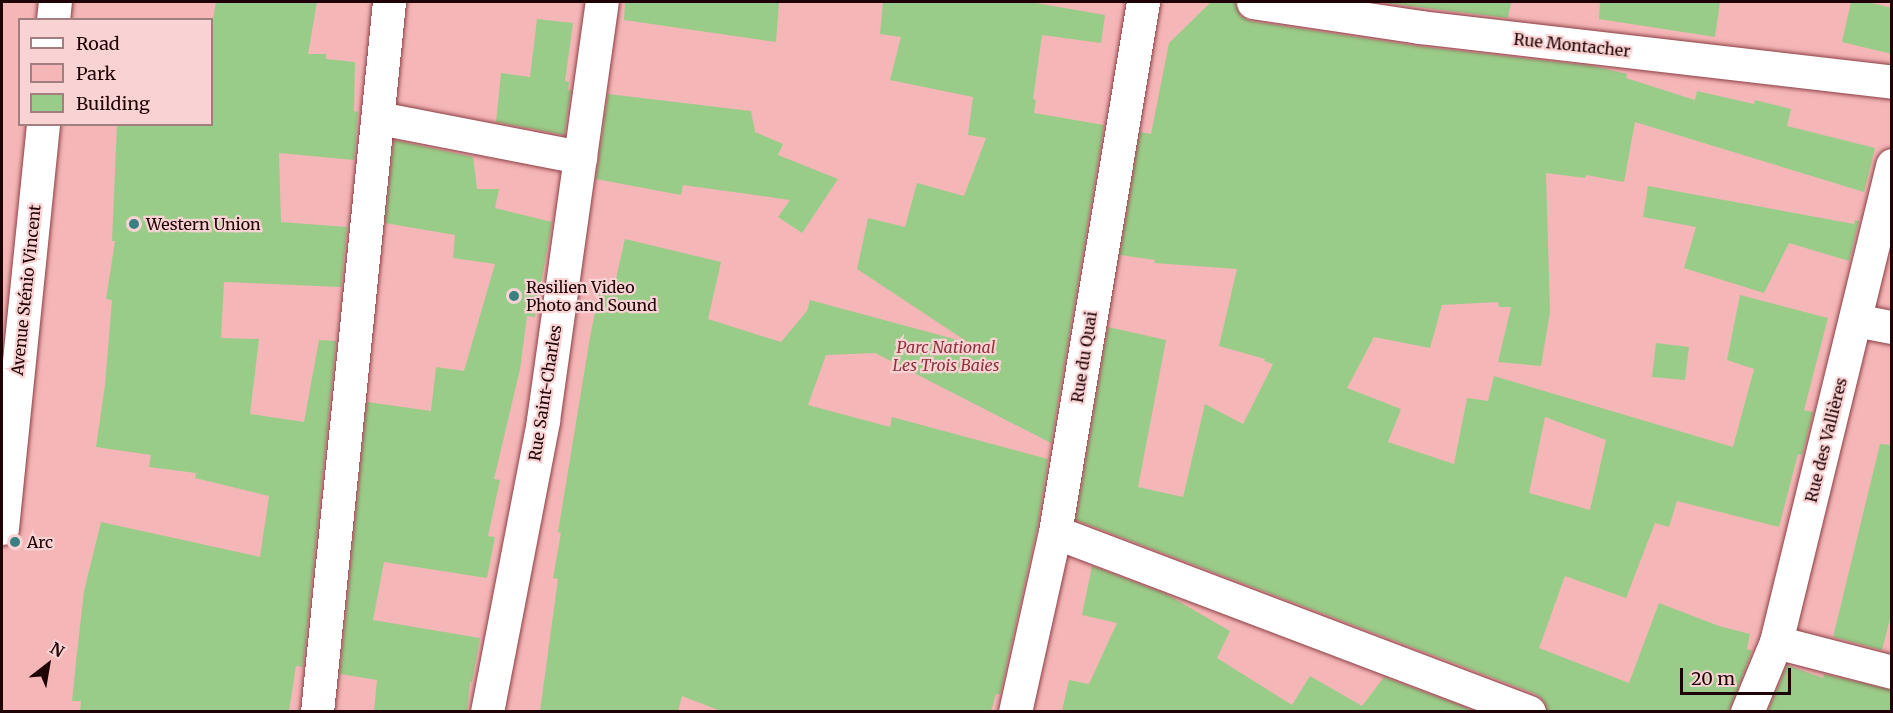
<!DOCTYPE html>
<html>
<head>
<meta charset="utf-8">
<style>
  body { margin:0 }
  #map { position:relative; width:1893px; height:713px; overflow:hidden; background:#f9d3d3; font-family:Merriweather,serif }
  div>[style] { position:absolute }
  .green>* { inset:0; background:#f5b6b7 }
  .building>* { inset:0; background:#9acc89 }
  .roads { filter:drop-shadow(0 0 2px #8d3f45) drop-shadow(0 0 2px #8d3f45) }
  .minor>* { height:33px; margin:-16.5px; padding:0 16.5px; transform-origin:16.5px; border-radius:16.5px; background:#fff }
  .secondary>* { height:33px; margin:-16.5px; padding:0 16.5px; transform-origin:16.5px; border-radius:16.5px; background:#fff }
  .dots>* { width:16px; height:16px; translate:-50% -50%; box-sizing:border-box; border:3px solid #f9d3d3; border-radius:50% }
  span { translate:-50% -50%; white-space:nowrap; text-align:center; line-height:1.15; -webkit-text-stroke:4.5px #f9d3d3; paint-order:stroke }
  .street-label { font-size:16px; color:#1e0205 }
  .poi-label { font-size:16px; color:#1e0205 }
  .left { translate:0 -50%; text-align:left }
  .park-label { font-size:16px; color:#8e323b; font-style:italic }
  .frame { position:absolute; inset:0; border:3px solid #1e0205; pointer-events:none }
  .legend { position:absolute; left:18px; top:18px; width:195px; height:108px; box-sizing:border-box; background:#f9d3d3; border:2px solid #a17f81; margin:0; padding:8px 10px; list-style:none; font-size:18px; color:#1e0205 }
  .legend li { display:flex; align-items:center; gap:12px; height:30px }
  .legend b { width:30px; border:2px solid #a17f81 }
  .north { position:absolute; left:18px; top:635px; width:60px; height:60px; -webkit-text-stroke:4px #f9d3d3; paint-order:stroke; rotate:31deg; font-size:16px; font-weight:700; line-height:24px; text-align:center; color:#1e0205 }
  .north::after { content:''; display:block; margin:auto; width:21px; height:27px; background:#1e0205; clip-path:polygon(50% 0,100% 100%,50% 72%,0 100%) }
  .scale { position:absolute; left:1680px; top:668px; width:111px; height:27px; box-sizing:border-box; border:3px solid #1e0205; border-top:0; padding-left:8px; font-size:18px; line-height:21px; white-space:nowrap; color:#1e0205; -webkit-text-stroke:4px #f9d3d3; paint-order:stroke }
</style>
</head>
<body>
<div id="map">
  <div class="green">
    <div style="clip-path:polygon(evenodd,2px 2px,1891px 2px,1891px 711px,2px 711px,2px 2px,20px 20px,212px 20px,212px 124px,20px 124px,20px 20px)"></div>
  </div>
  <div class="building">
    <div style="clip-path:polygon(216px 2px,317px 2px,308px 54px,326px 54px,326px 59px,355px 62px,354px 111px,358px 112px,354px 160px,279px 153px,281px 222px,347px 227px,341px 287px,224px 282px,221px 338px,259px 339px,250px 414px,304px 422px,319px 340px,336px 341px,303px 667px,296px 666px,289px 711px,80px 711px,81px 701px,72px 701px,76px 662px,84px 591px,101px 522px,260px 557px,269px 496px,195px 478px,196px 473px,149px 467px,151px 455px,96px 447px,105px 385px,112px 300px,106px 299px,115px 241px,112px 241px,117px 124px,212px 124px,212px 25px)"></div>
    <div style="clip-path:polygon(625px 2px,779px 2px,776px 42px,624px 20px)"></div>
    <div style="clip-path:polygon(883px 2px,1030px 2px,1105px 15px,1101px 43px,1042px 35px,1033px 99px,1036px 100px,1034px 113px,1104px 125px,1051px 443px,875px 353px,826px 355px,808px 405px,890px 427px,892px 417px,1048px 459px,1037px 528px,1000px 694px,996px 694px,991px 711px,721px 711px,682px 696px,678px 711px,540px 711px,558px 579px,553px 578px,561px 533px,558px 532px,590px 337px,599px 292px,612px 296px,625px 239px,721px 262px,708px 319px,781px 342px,807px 311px,810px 300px,969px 343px,857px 269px,868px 218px,905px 227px,917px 183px,964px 196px,986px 138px,968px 135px,973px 97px,890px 80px,901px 37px,880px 34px)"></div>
    <div style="clip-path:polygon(evenodd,1211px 2px,1235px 2px,1241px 16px,1250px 21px,1417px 46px,1593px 66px,1627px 74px,1626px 78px,1695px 100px,1697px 91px,1754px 104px,1755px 100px,1791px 109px,1787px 126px,1875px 148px,1864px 192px,1635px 122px,1624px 182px,1586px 175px,1585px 178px,1546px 173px,1550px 312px,1541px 366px,1498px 362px,1511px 307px,1499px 307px,1498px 302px,1442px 305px,1430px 348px,1374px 337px,1347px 388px,1401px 409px,1388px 442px,1454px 464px,1467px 398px,1488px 401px,1494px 376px,1733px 447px,1754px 369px,1727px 360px,1740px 295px,1828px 318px,1804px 410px,1813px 412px,1802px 455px,1798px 454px,1779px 527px,1677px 501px,1669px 527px,1655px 523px,1626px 598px,1565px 576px,1539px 648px,1629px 683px,1659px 603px,1719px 626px,1750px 634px,1747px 649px,1752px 651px,1729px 711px,1547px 711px,1544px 701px,1536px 694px,1076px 520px,1108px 327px,1166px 340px,1138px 487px,1183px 497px,1205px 404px,1243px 424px,1273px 364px,1264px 361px,1265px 359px,1219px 346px,1237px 269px,1154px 263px,1155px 260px,1120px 255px,1140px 132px,1151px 134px,1169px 43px,1211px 2px,1545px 417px,1606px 440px,1590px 510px,1529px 493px,1545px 417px)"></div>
    <div style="clip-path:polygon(1376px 2px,1511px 2px,1508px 18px)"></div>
    <div style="clip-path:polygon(1600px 2px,1720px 2px,1715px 37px,1599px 19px)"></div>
    <div style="clip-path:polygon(1851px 2px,1867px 2px,1892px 8px,1892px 54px,1842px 42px)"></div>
    <div style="clip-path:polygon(537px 19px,573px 23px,565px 81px,569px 82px,568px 90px,571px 90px,564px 135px,496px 122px,501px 73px,530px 77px)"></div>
    <div style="clip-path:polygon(608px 94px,751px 111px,755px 132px,783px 144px,778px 155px,838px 179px,802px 233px,778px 217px,790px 200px,683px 185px,681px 195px,596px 179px)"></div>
    <div style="clip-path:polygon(394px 140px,473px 157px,477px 189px,499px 189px,495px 208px,552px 222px,535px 317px,527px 316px,520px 369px,494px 479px,500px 480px,488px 536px,495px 537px,487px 578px,384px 562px,373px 620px,480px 638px,472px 682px,470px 682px,467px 711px,374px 711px,377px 680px,340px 674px,367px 402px,431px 411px,436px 367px,464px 371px,495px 264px,453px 258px,455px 235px,385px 223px)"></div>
    <div style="clip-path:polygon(1648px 186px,1854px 224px,1855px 220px,1859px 221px,1849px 261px,1789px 243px,1764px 293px,1684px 268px,1696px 227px,1643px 217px)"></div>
    <div style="clip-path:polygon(1656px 343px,1689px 347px,1685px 380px,1652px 377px)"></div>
    <div style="clip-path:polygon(1880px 444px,1892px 445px,1892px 611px,1882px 650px,1833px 637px)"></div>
    <div style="clip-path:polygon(1092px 566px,1166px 594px,1230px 631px,1217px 658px,1292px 705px,1310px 676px,1362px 706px,1384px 677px,1475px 711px,1062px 711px,1069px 680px,1089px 684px,1117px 623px,1082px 615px)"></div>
    <div style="clip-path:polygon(1787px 665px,1823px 678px,1824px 674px,1892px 690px,1892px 711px,1768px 711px)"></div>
  </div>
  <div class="roads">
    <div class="minor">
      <div style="left:1253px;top:2px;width:169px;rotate:8.5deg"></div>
      <div style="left:1420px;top:27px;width:475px;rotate:6.6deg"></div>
      <div style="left:379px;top:118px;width:205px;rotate:11deg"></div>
      <div style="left:1855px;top:320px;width:38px;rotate:11deg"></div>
      <div style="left:1055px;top:532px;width:507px;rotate:20.79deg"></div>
      <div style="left:1776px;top:642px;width:120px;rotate:14.5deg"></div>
      <div style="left:317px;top:712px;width:714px;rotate:-84.21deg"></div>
      <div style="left:487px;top:712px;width:297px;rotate:-79.1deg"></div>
      <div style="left:543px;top:420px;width:422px;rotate:-82deg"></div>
      <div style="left:1015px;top:712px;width:184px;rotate:-77.5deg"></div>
      <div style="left:1055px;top:532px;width:537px;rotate:-80.57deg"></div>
      <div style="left:1747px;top:712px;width:76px;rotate:-67.5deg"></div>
      <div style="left:1776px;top:642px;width:491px;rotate:-76.3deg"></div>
    </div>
    <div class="secondary">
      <div style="left:53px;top:20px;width:18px;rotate:-84deg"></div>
      <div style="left:2px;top:528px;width:406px;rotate:-84.2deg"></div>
    </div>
  </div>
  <div class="dots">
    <div style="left:134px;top:224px;background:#388083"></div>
    <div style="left:514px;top:296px;background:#388083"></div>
    <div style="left:15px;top:542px;background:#388083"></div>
  </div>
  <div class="street-label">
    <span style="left:1572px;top:45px;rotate:6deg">Rue Montacher</span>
    <span style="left:26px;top:290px;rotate:-84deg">Avenue Sténio Vincent</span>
    <span style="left:1084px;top:357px;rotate:-81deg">Rue du Quai</span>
    <span style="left:545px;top:393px;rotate:-81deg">Rue Saint-Charles</span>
    <span style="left:1826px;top:440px;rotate:-76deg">Rue des Vallières</span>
  </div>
  <div class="poi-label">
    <span class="left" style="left:146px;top:224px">Western Union</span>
    <span class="left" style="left:526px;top:296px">Resilien Video<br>Photo and Sound</span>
    <span class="left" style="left:27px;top:542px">Arc</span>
  </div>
  <div class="park-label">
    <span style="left:946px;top:356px">Parc National<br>Les Trois Baies</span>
  </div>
  <div class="frame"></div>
  <ul class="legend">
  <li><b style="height:8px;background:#fff"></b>Road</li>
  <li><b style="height:16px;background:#f5b6b7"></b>Park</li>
  <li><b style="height:16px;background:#9acc89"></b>Building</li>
  </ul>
  <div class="north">N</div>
  <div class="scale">20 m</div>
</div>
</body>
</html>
